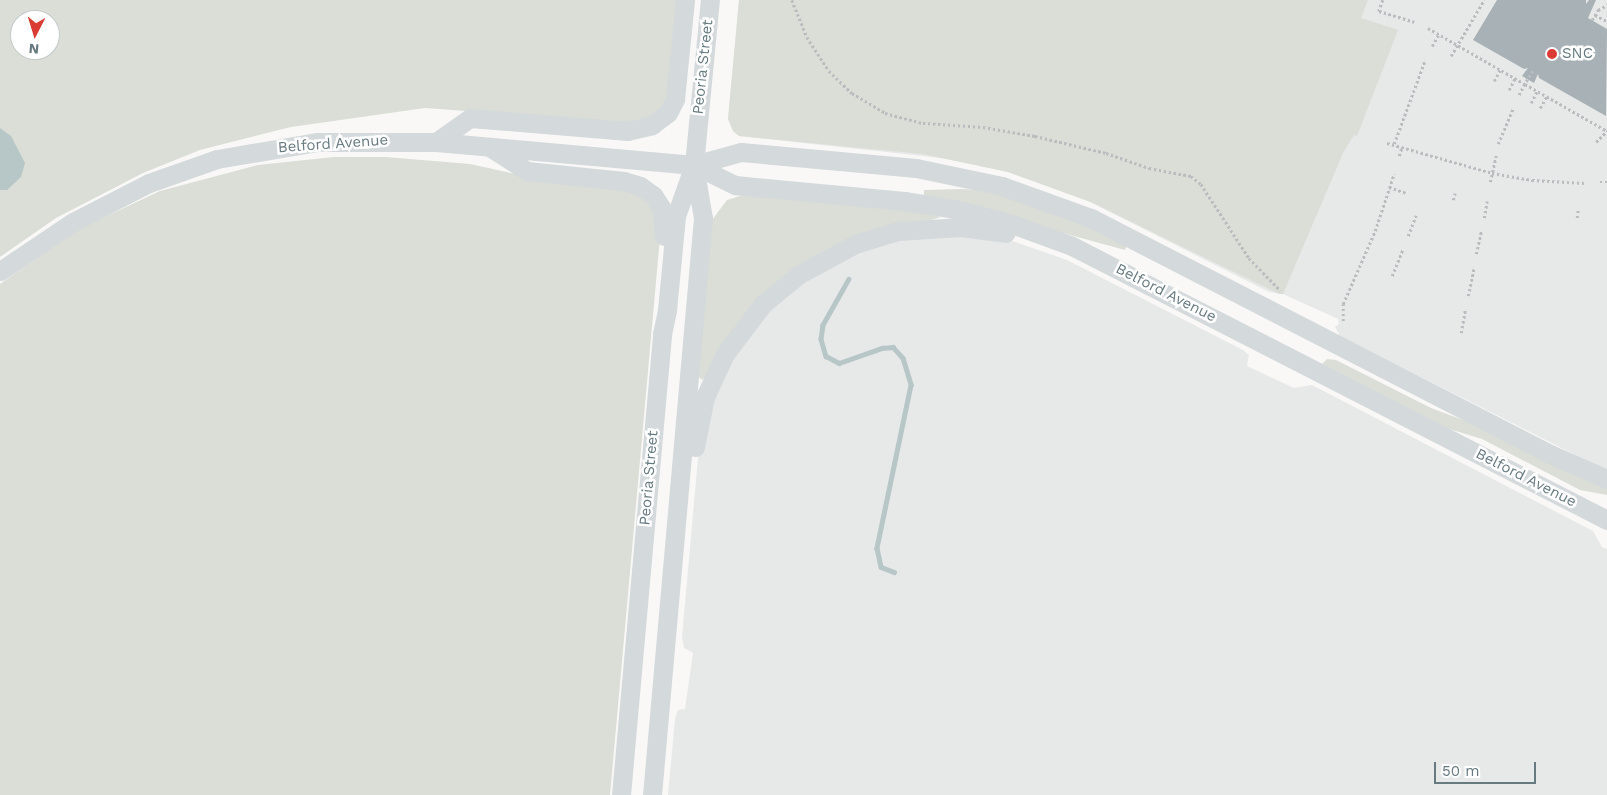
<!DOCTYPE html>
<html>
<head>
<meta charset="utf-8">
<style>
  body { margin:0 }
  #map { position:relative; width:1607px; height:795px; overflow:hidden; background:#f9f8f7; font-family:"Work Sans",sans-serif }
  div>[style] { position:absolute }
  .built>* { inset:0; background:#e7e8e8 }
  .green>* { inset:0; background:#daded6 }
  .water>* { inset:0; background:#b7c6c7 }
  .stream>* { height:4.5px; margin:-2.25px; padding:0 2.25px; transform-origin:2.25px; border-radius:2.25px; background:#b7c6c7 }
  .building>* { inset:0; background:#a8b2b6 }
  .path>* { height:2.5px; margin-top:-1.25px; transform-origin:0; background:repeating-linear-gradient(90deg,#b9bdbf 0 2.5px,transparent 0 5px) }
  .major>* { height:19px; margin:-9.5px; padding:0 9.5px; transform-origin:9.5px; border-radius:9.5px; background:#d4d9dc }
  .dots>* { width:14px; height:14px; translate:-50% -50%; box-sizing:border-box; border:2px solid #fff; border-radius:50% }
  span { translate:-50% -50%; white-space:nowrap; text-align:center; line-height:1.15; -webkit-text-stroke:5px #fff; paint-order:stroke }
  .poi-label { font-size:15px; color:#667a80 }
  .left { translate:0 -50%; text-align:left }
  .street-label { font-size:15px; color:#667a80 }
  .north { position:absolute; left:10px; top:10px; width:50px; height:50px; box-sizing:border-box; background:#fff; border:1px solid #c2cacc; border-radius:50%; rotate:185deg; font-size:14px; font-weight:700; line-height:20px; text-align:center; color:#667a80 }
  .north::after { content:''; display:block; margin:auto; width:18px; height:22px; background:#da3c35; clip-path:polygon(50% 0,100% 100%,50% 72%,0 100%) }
  .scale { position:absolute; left:1434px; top:762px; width:102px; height:22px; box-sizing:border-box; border:2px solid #667a80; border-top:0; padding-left:6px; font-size:15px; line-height:18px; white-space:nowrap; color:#667a80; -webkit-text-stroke:4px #fff; paint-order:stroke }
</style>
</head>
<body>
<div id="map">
  <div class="built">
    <div style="clip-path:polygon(739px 0,1607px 0,1607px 471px,1340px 336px,1335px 327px,1339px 324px,1338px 319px,1283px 294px,1269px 292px,1082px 198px,1008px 172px,950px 159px,739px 136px,733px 131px,728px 119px)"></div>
    <div style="clip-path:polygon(930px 233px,1007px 239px,1067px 260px,1243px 350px,1249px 355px,1247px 366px,1294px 388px,1312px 385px,1593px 531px,1602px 547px,1607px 549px,1607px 795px,668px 795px,675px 719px,678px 710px,685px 709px,693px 653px,684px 648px,682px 637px,698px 458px,722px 373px,753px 326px,806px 277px,862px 248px)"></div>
  </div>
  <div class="green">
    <div style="clip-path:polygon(evenodd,0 0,682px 0,668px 102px,651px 119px,627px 123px,425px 108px,291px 127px,200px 150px,143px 173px,56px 218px,0 257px,0 0,20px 20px,50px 20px,50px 50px,20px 50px,20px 20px)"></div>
    <div style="clip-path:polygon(739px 0,1368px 0,1361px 18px,1398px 30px,1357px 136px,1354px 135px,1343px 153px,1283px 294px,1279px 294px,1093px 203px,1008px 172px,922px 154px,739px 136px,733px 131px,728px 119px)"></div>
    <div style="clip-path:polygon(334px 157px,386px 157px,470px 164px,547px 181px,621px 188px,644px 195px,661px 226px,610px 795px,0 795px,0 284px,77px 230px,160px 191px,258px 165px)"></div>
    <div style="clip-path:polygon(962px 189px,989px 191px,1061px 214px,1127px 244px,1125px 250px,924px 195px,924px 190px)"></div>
    <div style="clip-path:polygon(746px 194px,902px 208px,941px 217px,828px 250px,702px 380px,698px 376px,712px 220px,727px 200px)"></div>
    <div style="clip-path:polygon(1327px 359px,1336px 360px,1431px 408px,1463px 420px,1607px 488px,1607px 495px,1580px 490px,1482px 439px,1446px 428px,1322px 364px)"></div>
  </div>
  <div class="water">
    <div style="clip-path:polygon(0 128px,11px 136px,25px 163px,21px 177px,7px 190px,0 190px)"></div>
  </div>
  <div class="stream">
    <div style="left:849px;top:279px;width:53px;rotate:119.5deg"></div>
    <div style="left:823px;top:325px;width:14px;rotate:98deg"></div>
    <div style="left:821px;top:339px;width:18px;rotate:74deg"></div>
    <div style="left:826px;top:356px;width:15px;rotate:28deg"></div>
    <div style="left:839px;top:363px;width:46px;rotate:-19.2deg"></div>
    <div style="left:882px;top:348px;width:11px;rotate:-5deg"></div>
    <div style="left:893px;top:347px;width:15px;rotate:48deg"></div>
    <div style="left:903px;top:358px;width:28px;rotate:73deg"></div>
    <div style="left:911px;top:385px;width:167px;rotate:101.8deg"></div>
    <div style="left:877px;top:548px;width:19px;rotate:78deg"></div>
    <div style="left:881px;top:567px;width:14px;rotate:21deg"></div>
  </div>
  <div class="building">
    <div style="clip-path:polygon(1497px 0,1586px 0,1586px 4px,1589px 0,1596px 0,1588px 18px,1607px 29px,1606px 116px,1539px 78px,1538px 74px,1534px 83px,1522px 76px,1528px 68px,1524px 69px,1473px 40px)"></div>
  </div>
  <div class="path">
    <div style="left:792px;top:0;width:40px;rotate:68deg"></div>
    <div style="left:807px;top:37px;width:40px;rotate:57.1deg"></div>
    <div style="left:829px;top:71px;width:32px;rotate:44deg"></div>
    <div style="left:852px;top:93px;width:39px;rotate:31deg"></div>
    <div style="left:885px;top:113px;width:39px;rotate:15deg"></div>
    <div style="left:923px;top:123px;width:60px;rotate:3.8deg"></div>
    <div style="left:983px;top:127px;width:53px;rotate:9.8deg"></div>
    <div style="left:1035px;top:136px;width:73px;rotate:13.5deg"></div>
    <div style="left:1106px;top:153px;width:46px;rotate:19.2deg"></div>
    <div style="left:1149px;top:168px;width:43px;rotate:10.8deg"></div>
    <div style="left:1191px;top:176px;width:13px;rotate:39deg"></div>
    <div style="left:1201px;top:184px;width:88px;rotate:57deg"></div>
    <div style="left:1249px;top:258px;width:45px;rotate:45.9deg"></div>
    <div style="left:1383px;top:0;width:12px;rotate:110deg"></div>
    <div style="left:1379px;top:11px;width:37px;rotate:17deg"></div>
    <div style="left:1595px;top:15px;width:13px;rotate:27deg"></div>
    <div style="left:1592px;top:20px;width:12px;rotate:-59deg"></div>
    <div style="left:1598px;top:10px;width:10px;rotate:-29deg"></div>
    <div style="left:1428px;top:28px;width:112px;rotate:30deg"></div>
    <div style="left:1525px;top:84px;width:13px;rotate:117deg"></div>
    <div style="left:1432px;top:46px;width:14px;rotate:-60deg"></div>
    <div style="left:1451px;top:56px;width:65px;rotate:-59.5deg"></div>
    <div style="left:1533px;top:71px;width:15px;rotate:122deg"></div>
    <div style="left:1525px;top:84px;width:95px;rotate:29.8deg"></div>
    <div style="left:1494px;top:81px;width:13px;rotate:-61deg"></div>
    <div style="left:1509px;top:90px;width:13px;rotate:-63deg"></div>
    <div style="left:1531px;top:103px;width:13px;rotate:-63deg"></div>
    <div style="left:1540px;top:108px;width:14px;rotate:-60deg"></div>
    <div style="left:1596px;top:142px;width:16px;rotate:-45deg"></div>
    <div style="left:1387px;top:143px;width:109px;rotate:15.9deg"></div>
    <div style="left:1492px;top:173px;width:41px;rotate:9.9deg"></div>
    <div style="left:1532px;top:180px;width:52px;rotate:3.3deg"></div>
    <div style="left:1394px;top:144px;width:90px;rotate:-69.7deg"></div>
    <div style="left:1498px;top:144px;width:38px;rotate:-67deg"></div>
    <div style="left:1399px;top:156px;width:9px;rotate:-72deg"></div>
    <div style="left:1490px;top:182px;width:27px;rotate:-77deg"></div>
    <div style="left:1600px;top:182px;width:7px"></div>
    <div style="left:1389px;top:187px;width:18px;rotate:19deg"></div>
    <div style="left:1453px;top:200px;width:7px;rotate:-74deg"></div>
    <div style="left:1484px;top:218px;width:17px;rotate:-80deg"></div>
    <div style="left:1577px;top:218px;width:8px;rotate:-83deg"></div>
    <div style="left:1408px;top:236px;width:22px;rotate:-69deg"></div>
    <div style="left:1476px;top:254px;width:23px;rotate:-77deg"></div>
    <div style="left:1392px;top:276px;width:29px;rotate:-68deg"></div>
    <div style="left:1468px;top:296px;width:30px;rotate:-78deg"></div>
    <div style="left:1343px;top:321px;width:17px;rotate:-90deg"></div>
    <div style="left:1343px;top:304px;width:80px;rotate:-66.3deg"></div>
    <div style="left:1375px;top:231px;width:60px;rotate:-71.6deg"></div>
    <div style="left:1461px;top:333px;width:23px;rotate:-80deg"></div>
  </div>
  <div class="major">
    <div style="left:436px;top:142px;width:42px;rotate:-35.2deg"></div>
    <div style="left:470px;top:118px;width:158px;rotate:4.7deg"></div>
    <div style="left:627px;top:131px;width:26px;rotate:-13deg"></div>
    <div style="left:652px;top:125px;width:20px;rotate:-37deg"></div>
    <div style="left:668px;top:113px;width:16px;rotate:-63deg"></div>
    <div style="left:675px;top:99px;width:100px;rotate:-84.2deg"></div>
    <div style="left:491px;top:148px;width:43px;rotate:32.6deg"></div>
    <div style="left:527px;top:171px;width:97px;rotate:5.9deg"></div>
    <div style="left:623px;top:181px;width:18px;rotate:16deg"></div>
    <div style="left:640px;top:186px;width:16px;rotate:35deg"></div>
    <div style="left:653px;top:195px;width:17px;rotate:57deg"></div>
    <div style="left:662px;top:209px;width:27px;rotate:86deg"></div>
    <div style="left:694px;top:165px;width:46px;rotate:26deg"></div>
    <div style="left:735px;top:185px;width:170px;rotate:5.4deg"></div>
    <div style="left:904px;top:201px;width:52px;rotate:8.9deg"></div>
    <div style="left:955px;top:209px;width:59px;rotate:14.7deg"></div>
    <div style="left:1012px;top:224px;width:64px;rotate:20.1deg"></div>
    <div style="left:1072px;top:246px;width:601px;rotate:27.12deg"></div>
    <div style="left:0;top:271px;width:88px;rotate:-33.9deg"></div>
    <div style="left:73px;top:222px;width:85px;rotate:-27.2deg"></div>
    <div style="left:149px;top:183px;width:72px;rotate:-19.4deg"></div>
    <div style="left:217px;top:159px;width:102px;rotate:-9.6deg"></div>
    <div style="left:318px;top:142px;width:118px"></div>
    <div style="left:436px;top:142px;width:259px;rotate:5.1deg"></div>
    <div style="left:694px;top:165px;width:49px;rotate:-15.5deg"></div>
    <div style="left:741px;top:152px;width:176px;rotate:5.2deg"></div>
    <div style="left:916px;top:168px;width:88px;rotate:11.8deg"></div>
    <div style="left:1002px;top:186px;width:95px;rotate:19.8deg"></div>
    <div style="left:1091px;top:218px;width:516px;rotate:27.21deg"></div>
    <div style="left:1550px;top:454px;width:62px;rotate:23.7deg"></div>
    <div style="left:695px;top:447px;width:51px;rotate:-78.7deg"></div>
    <div style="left:705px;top:397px;width:47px;rotate:-65.1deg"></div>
    <div style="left:725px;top:354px;width:63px;rotate:-52.8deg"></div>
    <div style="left:763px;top:304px;width:45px;rotate:-39.6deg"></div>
    <div style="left:798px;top:275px;width:65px;rotate:-28.5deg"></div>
    <div style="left:855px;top:244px;width:45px;rotate:-16.8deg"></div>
    <div style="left:898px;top:231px;width:62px;rotate:-3.7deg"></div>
    <div style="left:960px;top:227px;width:46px;rotate:7.4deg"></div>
    <div style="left:621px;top:795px;width:463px;rotate:-84.9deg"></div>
    <div style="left:662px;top:334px;width:25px;rotate:-78deg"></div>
    <div style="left:667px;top:310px;width:94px;rotate:-84.5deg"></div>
    <div style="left:676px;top:216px;width:54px;rotate:-70.6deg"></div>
    <div style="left:694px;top:165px;width:166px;rotate:-84.5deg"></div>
    <div style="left:652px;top:795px;width:579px;rotate:-84.95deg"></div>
    <div style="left:703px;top:218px;width:53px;rotate:-99.8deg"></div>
  </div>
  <div class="dots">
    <div style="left:1552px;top:54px;background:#da3c35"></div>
  </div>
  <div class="poi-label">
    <span class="left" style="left:1562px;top:54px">SNC</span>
  </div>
  <div class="street-label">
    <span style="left:703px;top:67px;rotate:-84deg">Peoria Street</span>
    <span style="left:333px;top:144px;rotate:-4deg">Belford Avenue</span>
    <span style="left:1166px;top:293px;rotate:27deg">Belford Avenue</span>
    <span style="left:649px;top:478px;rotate:-85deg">Peoria Street</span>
    <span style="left:1526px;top:478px;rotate:27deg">Belford Avenue</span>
  </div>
  <div class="north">N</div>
  <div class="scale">50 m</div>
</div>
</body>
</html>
